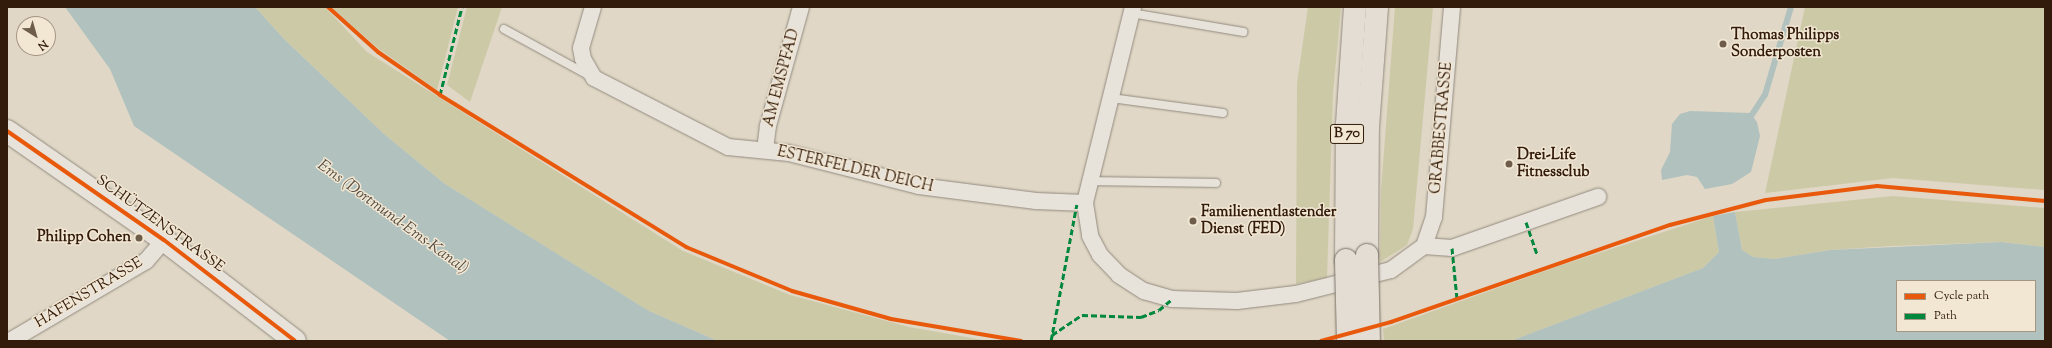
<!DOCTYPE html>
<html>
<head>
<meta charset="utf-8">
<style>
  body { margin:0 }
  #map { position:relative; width:2052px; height:348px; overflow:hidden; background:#e0d7c6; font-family:"Sorts Mill Goudy",serif }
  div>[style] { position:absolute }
  .green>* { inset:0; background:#ccc9a7 }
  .water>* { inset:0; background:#b0c1be }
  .stream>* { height:5.5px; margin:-2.75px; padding:0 2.75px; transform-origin:2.75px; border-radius:2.75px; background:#b0c1be }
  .roads { filter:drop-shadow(0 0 1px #928a7e) drop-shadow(0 0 1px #928a7e) }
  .lane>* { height:8px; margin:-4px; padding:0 4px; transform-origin:4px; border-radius:4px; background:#e7e2da }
  .street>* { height:16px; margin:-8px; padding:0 8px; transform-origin:8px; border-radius:8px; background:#e7e2da }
  .secondary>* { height:22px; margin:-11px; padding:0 11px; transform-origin:11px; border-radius:11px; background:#e7e2da }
  .highway>* { height:22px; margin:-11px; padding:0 11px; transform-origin:11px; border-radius:11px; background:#e3ddd4 }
  .bridges { filter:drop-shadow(0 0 1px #797166) drop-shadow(0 0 1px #797166) }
  .highway-bridge>* { height:22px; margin:-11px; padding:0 11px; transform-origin:11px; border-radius:11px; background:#e3ddd4 }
  .quiet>* { height:3px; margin-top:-1.5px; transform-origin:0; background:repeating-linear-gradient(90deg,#00873e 0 6px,transparent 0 9px) }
  .cycleway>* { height:4px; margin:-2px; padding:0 2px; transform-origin:2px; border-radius:2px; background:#e8590c }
  .dots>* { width:11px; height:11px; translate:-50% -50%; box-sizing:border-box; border:2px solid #f2e7d3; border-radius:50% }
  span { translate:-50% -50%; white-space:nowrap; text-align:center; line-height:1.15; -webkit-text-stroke:3px #f2e7d3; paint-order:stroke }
  .shield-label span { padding:1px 3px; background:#f2e7d3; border:1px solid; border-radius:3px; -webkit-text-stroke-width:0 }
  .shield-label { font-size:14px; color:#321b0b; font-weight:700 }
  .poi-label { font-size:15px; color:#321b0b; font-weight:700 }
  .left { translate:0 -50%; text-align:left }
  .right { translate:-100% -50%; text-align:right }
  .street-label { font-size:15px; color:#321b0b }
  .water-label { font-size:16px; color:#524a40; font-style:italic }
  .frame { position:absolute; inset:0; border:8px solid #321b0b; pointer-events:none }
  .legend { position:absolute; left:1896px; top:280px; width:140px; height:52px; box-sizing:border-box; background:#f2e7d3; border:1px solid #a59583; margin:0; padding:5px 7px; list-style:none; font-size:12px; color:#321b0b }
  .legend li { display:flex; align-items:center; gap:8px; height:20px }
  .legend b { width:20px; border:1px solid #a59583 }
  .north { position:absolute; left:16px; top:16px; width:40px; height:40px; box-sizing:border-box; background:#f2e7d3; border:1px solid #a59583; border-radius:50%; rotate:143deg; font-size:11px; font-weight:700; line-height:16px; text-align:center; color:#321b0b }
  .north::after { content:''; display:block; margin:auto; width:14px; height:18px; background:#6f5d4c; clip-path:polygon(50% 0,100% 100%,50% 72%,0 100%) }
</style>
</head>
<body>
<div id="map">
  <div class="green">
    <div style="clip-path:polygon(255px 7px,325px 7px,367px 52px,683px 251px,790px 295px,909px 327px,989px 341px,718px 341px,649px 311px,445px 184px,384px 134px,285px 40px)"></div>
    <div style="clip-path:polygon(331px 7px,458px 7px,437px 90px,379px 49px)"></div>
    <div style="clip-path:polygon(467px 7px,502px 7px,470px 102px,447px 85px)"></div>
    <div style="clip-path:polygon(1308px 7px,1341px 7px,1333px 94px,1327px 278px,1296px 284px,1297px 83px)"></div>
    <div style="clip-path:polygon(1395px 7px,1433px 7px,1413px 229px,1407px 245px,1380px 262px,1381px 191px)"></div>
    <div style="clip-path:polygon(1805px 7px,2045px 7px,2045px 190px,1893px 178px,1765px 193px)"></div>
    <div style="clip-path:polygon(1893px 196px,2045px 208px,2045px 247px,2001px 242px,1891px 246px,1830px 250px,1775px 259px,1753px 257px,1742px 250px,1735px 212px)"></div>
    <div style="clip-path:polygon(1713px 216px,1719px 252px,1703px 268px,1511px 341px,1384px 341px,1383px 329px,1559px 266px)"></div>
  </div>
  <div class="water">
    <div style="clip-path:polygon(65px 7px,255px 7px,285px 40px,384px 134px,445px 184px,649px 311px,718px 341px,450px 341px,134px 126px,110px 69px)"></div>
    <div style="clip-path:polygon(1690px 111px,1750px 113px,1757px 122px,1760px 136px,1751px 172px,1732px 184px,1705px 189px,1697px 177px,1687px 175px,1662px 180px,1661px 170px,1670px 152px,1672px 124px,1680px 114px)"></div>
    <div style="clip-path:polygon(evenodd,1735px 212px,1742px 250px,1753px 257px,1775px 259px,1830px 250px,2001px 242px,2045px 247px,2045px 341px,1511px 341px,1703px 268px,1719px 252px,1713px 216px,1735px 212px,1897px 281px,2035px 281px,2035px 331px,1897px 331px,1897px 281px)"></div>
  </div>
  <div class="stream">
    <div style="left:1748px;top:121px;width:31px;rotate:-57deg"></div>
    <div style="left:1765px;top:95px;width:92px;rotate:-73.5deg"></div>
  </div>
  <div class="roads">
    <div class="lane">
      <div style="left:1131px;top:13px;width:114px;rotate:9.6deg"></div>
      <div style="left:504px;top:29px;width:98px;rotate:28.7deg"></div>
      <div style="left:1111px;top:98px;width:113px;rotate:7.6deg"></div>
      <div style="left:1090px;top:181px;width:126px;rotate:0.9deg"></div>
    </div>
    <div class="street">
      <div style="left:593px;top:7px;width:43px;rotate:106.3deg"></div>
      <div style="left:581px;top:48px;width:11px;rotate:80deg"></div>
      <div style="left:583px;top:59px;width:22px;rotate:60deg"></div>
      <div style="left:594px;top:78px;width:151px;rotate:27.2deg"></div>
      <div style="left:728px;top:147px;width:61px;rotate:5.6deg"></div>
      <div style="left:789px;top:153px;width:134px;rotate:14.2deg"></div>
      <div style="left:919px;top:186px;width:118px;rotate:7.3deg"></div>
      <div style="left:1036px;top:201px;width:49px;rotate:2.3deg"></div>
      <div style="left:1133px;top:7px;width:202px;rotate:103.8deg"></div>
      <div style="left:1085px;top:203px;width:33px;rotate:81deg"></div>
      <div style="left:1090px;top:236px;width:21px;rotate:62deg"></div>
      <div style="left:1100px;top:255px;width:28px;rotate:46deg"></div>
      <div style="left:1119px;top:275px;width:30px;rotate:33deg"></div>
      <div style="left:1144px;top:291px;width:29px;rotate:16deg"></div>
      <div style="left:1172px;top:299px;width:65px;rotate:1.8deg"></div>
      <div style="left:1237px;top:301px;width:59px;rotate:-6.8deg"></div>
      <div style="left:1296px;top:294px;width:98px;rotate:-14.2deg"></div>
      <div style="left:1391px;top:270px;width:41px;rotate:-36deg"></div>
      <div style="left:1424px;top:246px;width:31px;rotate:-71deg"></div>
      <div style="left:1434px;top:217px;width:211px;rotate:-85.1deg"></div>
      <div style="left:765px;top:150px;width:24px;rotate:-83deg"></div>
      <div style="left:768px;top:126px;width:123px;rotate:-74.5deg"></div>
      <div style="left:1424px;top:246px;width:28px;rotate:4deg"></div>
      <div style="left:1452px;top:248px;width:155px;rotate:-19.3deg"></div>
      <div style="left:10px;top:341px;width:158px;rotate:-30.5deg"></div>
      <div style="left:146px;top:261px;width:28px;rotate:-49deg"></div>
    </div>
    <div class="secondary">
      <div style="left:7px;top:131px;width:191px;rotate:34.8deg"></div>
      <div style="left:164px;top:240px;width:165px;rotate:37.6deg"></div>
    </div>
    <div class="highway">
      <div style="left:1367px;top:255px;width:128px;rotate:-89.6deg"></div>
      <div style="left:1368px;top:127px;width:120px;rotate:-85.7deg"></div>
      <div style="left:1346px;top:260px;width:136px;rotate:-89.6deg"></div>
      <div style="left:1347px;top:124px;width:117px;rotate:-86.1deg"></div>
    </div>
  </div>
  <div class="bridges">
    <div class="highway-bridge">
      <div style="left:1367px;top:255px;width:86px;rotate:88.7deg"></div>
      <div style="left:1346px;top:260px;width:81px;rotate:88.6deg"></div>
    </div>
  </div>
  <div class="quiet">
    <div style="left:440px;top:95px;width:91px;rotate:-76deg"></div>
    <div style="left:1526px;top:222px;width:34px;rotate:71deg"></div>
    <div style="left:1452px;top:248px;width:51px;rotate:84.4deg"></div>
    <div style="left:1052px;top:335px;width:36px;rotate:-34deg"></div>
    <div style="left:1082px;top:315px;width:59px;rotate:1.9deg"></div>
    <div style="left:1141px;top:317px;width:19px;rotate:-21deg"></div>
    <div style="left:1159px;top:310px;width:17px;rotate:-40deg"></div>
    <div style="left:1051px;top:341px;width:139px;rotate:-79.3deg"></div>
  </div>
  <div class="cycleway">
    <div style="left:328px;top:7px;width:67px;rotate:42deg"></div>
    <div style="left:378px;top:52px;width:75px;rotate:34.7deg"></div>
    <div style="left:440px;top:95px;width:289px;rotate:31.7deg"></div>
    <div style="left:686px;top:247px;width:115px;rotate:22.5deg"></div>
    <div style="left:792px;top:291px;width:103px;rotate:15.8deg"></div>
    <div style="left:891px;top:319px;width:132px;rotate:9.6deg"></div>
    <div style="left:7px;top:131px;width:191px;rotate:34.8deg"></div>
    <div style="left:164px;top:240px;width:165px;rotate:37.6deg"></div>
    <div style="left:1321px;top:341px;width:73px;rotate:-15.2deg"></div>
    <div style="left:1391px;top:322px;width:295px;rotate:-19.2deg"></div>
    <div style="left:1670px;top:225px;width:99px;rotate:-14.6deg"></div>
    <div style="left:1766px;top:200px;width:112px;rotate:-7.2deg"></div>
    <div style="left:1877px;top:186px;width:169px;rotate:5.1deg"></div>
  </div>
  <div class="dots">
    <div style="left:1723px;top:44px;background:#6f5d4c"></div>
    <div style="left:1509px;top:164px;background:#6f5d4c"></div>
    <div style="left:1193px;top:221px;background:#6f5d4c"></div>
    <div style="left:139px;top:238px;background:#6f5d4c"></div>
  </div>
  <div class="shield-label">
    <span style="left:1347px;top:134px">B 70</span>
  </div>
  <div class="poi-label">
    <span class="left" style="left:1731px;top:44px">Thomas Philipps<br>Sonderposten</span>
    <span class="left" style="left:1517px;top:164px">Drei-Life<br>Fitnessclub</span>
    <span class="left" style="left:1201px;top:221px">Familienentlastender<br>Dienst (FED)</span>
    <span class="right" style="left:131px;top:238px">Philipp Cohen</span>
  </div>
  <div class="street-label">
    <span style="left:782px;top:78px;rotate:-75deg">AM EMSPFAD</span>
    <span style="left:1442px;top:128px;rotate:-85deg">GRABBESTRASSE</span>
    <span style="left:855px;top:170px;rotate:13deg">ESTERFELDER DEICH</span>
    <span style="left:160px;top:224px;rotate:36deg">SCHÜTZENSTRASSE</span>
    <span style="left:89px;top:293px;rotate:-31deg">HAFENSTRASSE</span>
  </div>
  <div class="water-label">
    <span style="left:392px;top:218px;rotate:36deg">Ems (Dortmund-Ems-Kanal)</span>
  </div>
  <div class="frame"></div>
  <ul class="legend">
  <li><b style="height:5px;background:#e8590c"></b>Cycle path</li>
  <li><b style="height:5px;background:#00873e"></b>Path</li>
  </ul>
  <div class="north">N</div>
</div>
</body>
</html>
